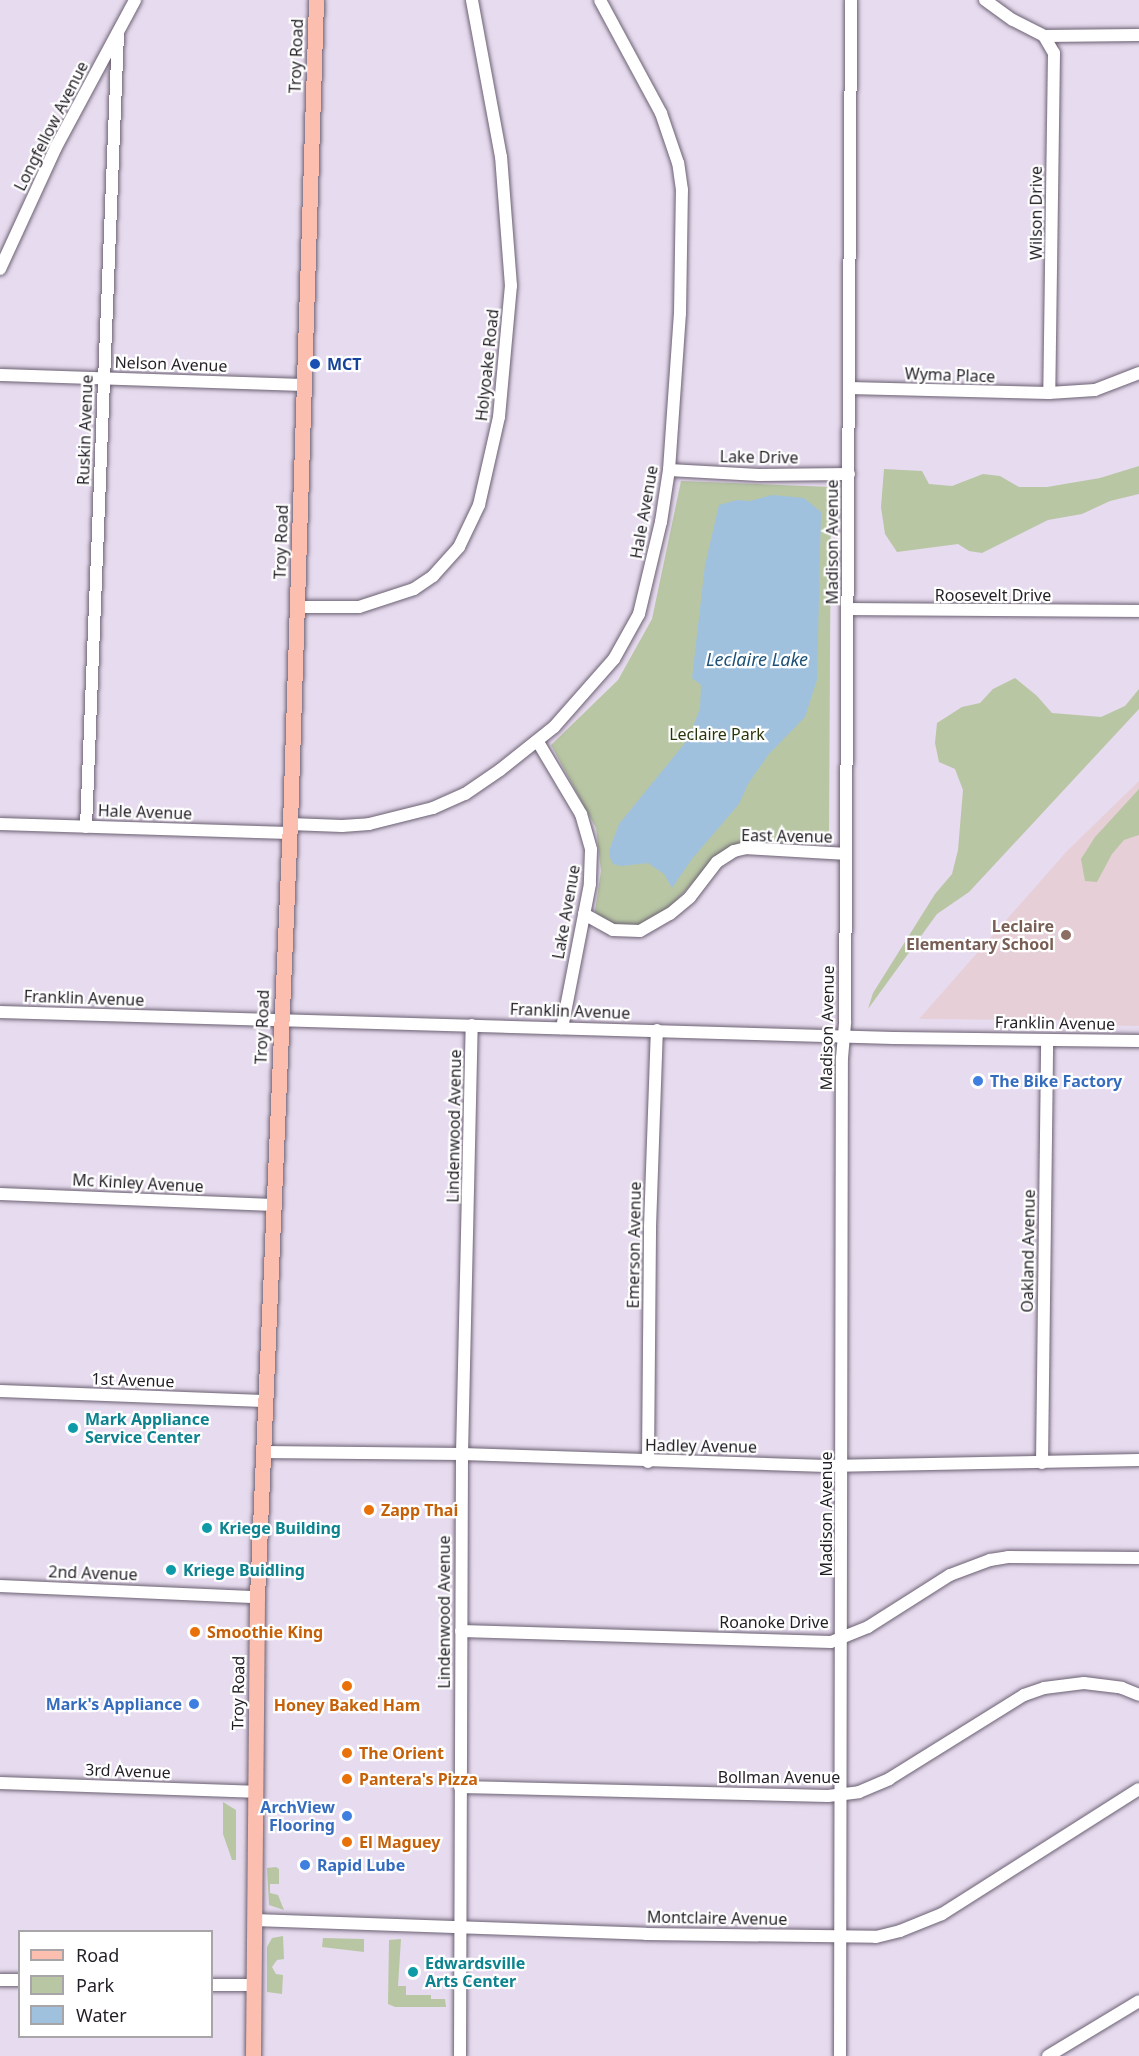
<!DOCTYPE html>
<html>
<head>
<meta charset="utf-8">
<style>
  body { margin:0 }
  #map { position:relative; width:1139px; height:2056px; overflow:hidden; background:#e7dbef; font-family:"Noto Sans",sans-serif }
  div>[style] { position:absolute }
  .education>* { inset:0; background:#e7cfd8 }
  .green>* { inset:0; background:#b8c6a4 }
  .water>* { inset:0; background:#a0c1de }
  .roads { filter:drop-shadow(0 0 2px #6b6172) drop-shadow(0 0 2px #6b6172) }
  .minor>* { height:12px; margin:-6px; padding:0 6px; transform-origin:6px; border-radius:6px; background:#fff }
  .major>* { height:15px; margin:-7.5px; padding:0 7.5px; transform-origin:7.5px; border-radius:7.5px; background:#fcbeaf }
  .dots>* { width:16px; height:16px; translate:-50% -50%; box-sizing:border-box; border:3px solid #fff; border-radius:50% }
  span { translate:-50% -50%; white-space:nowrap; text-align:center; line-height:1.15; -webkit-text-stroke:4.5px #fff; paint-order:stroke }
  .street-label { font-size:16px; color:#221e25 }
  .transit-label { font-size:16px; color:#164399; font-weight:700 }
  .left { translate:0 -50%; text-align:left }
  .park-label { font-size:16px; color:#29370c }
  .education-label { font-size:16px; color:#785e54; font-weight:700 }
  .right { translate:-100% -50%; text-align:right }
  .shop-label { font-size:16px; color:#366cbe; font-weight:700 }
  .culture-label { font-size:16px; color:#0d838f; font-weight:700 }
  .food-label { font-size:16px; color:#c56008; font-weight:700 }
  .water-label { font-size:18px; color:#1e5178; font-style:italic }
  .legend { position:absolute; left:18px; top:1930px; width:195px; height:108px; box-sizing:border-box; background:#fff; border:2px solid #a7a5a8; margin:0; padding:8px 10px; list-style:none; font-size:18px; color:#221e25 }
  .legend li { display:flex; align-items:center; gap:12px; height:30px }
  .legend b { width:30px; border:2px solid #a7a5a8 }
</style>
</head>
<body>
<div id="map">
  <div class="education">
    <div style="clip-path:polygon(1139px 781px,1139px 1026px,1084px 1025px,1069px 1020px,919px 1019px,1067px 851px)"></div>
  </div>
  <div class="green">
    <div style="clip-path:polygon(1139px 466px,1139px 494px,1110px 501px,1082px 514px,1048px 520px,982px 553px,969px 551px,958px 544px,897px 552px,885px 534px,881px 507px,884px 469px,922px 471px,929px 484px,952px 486px,983px 474px,1000px 476px,1019px 487px,1047px 487px,1100px 478px)"></div>
    <div style="clip-path:polygon(681px 481px,831px 487px,829px 835px,827px 843px,747px 842px,723px 851px,669px 908px,650px 923px,633px 928px,617px 927px,604px 922px,595px 911px,601px 871px,596px 828px,551px 745px,618px 680px,652px 619px)"></div>
    <div style="clip-path:polygon(1015px 678px,1037px 696px,1052px 713px,1101px 717px,1125px 706px,1139px 689px,1139px 709px,969px 892px,937px 914px,868px 1009px,873px 993px,935px 894px,952px 874px,958px 850px,963px 790px,955px 769px,939px 762px,935px 743px,937px 723px,962px 707px,980px 703px,993px 689px)"></div>
    <div style="clip-path:polygon(1139px 789px,1139px 835px,1124px 840px,1112px 854px,1097px 882px,1085px 881px,1081px 859px,1095px 837px)"></div>
    <div style="clip-path:polygon(223px 1802px,236px 1810px,236px 1860px,232px 1860px,223px 1834px)"></div>
    <div style="clip-path:polygon(276px 1867px,279px 1869px,279px 1884px,270px 1884px,270px 1893px,278px 1895px,284px 1910px,269px 1905px,267px 1868px)"></div>
    <div style="clip-path:polygon(283px 1936px,284px 1959px,277px 1960px,272px 1967px,276px 1974px,283px 1975px,282px 1994px,267px 1992px,267px 1947px,272px 1938px)"></div>
    <div style="clip-path:polygon(323px 1938px,364px 1939px,364px 1952px,322px 1947px)"></div>
    <div style="clip-path:polygon(401px 1939px,398px 1986px,406px 1986px,406px 1995px,431px 1995px,431px 1999px,445px 1999px,446px 2007px,395px 2007px,388px 2004px,389px 1940px)"></div>
  </div>
  <div class="water">
    <div style="clip-path:polygon(772px 495px,804px 498px,821px 512px,817px 680px,805px 717px,769px 754px,748px 784px,739px 804px,692px 859px,672px 888px,664px 874px,648px 863px,622px 866px,613px 864px,609px 855px,610px 848px,619px 824px,689px 738px,700px 708px,701px 685px,692px 678px,705px 565px,719px 505px,737px 500px,750px 501px)"></div>
  </div>
  <div class="roads">
    <div class="minor">
      <div style="left:985px;top:0;width:34px;rotate:36deg"></div>
      <div style="left:1013px;top:20px;width:35px;rotate:27deg"></div>
      <div style="left:1044px;top:36px;width:95px;rotate:-0.6deg"></div>
      <div style="left:1044px;top:36px;width:20px;rotate:60deg"></div>
      <div style="left:1054px;top:53px;width:340px;rotate:90.8deg"></div>
      <div style="left:0;top:269px;width:134px;rotate:-65.3deg"></div>
      <div style="left:56px;top:147px;width:167px;rotate:-61.7deg"></div>
      <div style="left:0;top:375px;width:305px;rotate:1.9deg"></div>
      <div style="left:849px;top:388px;width:200px;rotate:1.4deg"></div>
      <div style="left:1049px;top:393px;width:46px;rotate:-3.7deg"></div>
      <div style="left:1095px;top:390px;width:47px;rotate:-21.1deg"></div>
      <div style="left:669px;top:470px;width:90px;rotate:3.2deg"></div>
      <div style="left:759px;top:475px;width:90px;rotate:-0.6deg"></div>
      <div style="left:297px;top:607px;width:62px"></div>
      <div style="left:359px;top:607px;width:58px;rotate:-18.1deg"></div>
      <div style="left:414px;top:589px;width:23px;rotate:-34deg"></div>
      <div style="left:433px;top:576px;width:39px;rotate:-48deg"></div>
      <div style="left:459px;top:547px;width:47px;rotate:-64.5deg"></div>
      <div style="left:479px;top:505px;width:90px;rotate:-77.2deg"></div>
      <div style="left:499px;top:417px;width:132px;rotate:-84.8deg"></div>
      <div style="left:511px;top:286px;width:129px;rotate:-94.4deg"></div>
      <div style="left:501px;top:157px;width:160px;rotate:-100.5deg"></div>
      <div style="left:848px;top:609px;width:291px;rotate:0.4deg"></div>
      <div style="left:538px;top:742px;width:84px;rotate:59.2deg"></div>
      <div style="left:581px;top:814px;width:37px;rotate:74deg"></div>
      <div style="left:591px;top:850px;width:34px;rotate:92deg"></div>
      <div style="left:590px;top:884px;width:147px;rotate:101deg"></div>
      <div style="left:0;top:824px;width:289px;rotate:1.8deg"></div>
      <div style="left:290px;top:824px;width:52px;rotate:2.2deg"></div>
      <div style="left:342px;top:826px;width:27px;rotate:-4deg"></div>
      <div style="left:369px;top:824px;width:66px;rotate:-14deg"></div>
      <div style="left:433px;top:808px;width:35px;rotate:-24deg"></div>
      <div style="left:465px;top:794px;width:42px;rotate:-34.4deg"></div>
      <div style="left:500px;top:770px;width:69px;rotate:-38.5deg"></div>
      <div style="left:554px;top:727px;width:91px;rotate:-48.6deg"></div>
      <div style="left:614px;top:659px;width:51px;rotate:-60.9deg"></div>
      <div style="left:639px;top:614px;width:95px;rotate:-76.6deg"></div>
      <div style="left:661px;top:522px;width:53px;rotate:-81.3deg"></div>
      <div style="left:669px;top:470px;width:156px;rotate:-86deg"></div>
      <div style="left:680px;top:314px;width:124px;rotate:-89.1deg"></div>
      <div style="left:682px;top:190px;width:27px;rotate:-98deg"></div>
      <div style="left:678px;top:163px;width:53px;rotate:-108.8deg"></div>
      <div style="left:661px;top:113px;width:128px;rotate:-118.4deg"></div>
      <div style="left:86px;top:827px;width:794px;rotate:-87.69deg"></div>
      <div style="left:584px;top:914px;width:33px;rotate:29deg"></div>
      <div style="left:613px;top:930px;width:27px;rotate:2deg"></div>
      <div style="left:640px;top:931px;width:34px;rotate:-30deg"></div>
      <div style="left:670px;top:914px;width:26px;rotate:-40deg"></div>
      <div style="left:690px;top:897px;width:44px;rotate:-52.4deg"></div>
      <div style="left:717px;top:862px;width:20px;rotate:-33deg"></div>
      <div style="left:734px;top:851px;width:12px;rotate:-14deg"></div>
      <div style="left:746px;top:848px;width:100px;rotate:3.4deg"></div>
      <div style="left:0;top:1012px;width:894px;rotate:1.67deg"></div>
      <div style="left:894px;top:1038px;width:245px;rotate:0.7deg"></div>
      <div style="left:0;top:1194px;width:274px;rotate:2.3deg"></div>
      <div style="left:0;top:1391px;width:264px;rotate:2.2deg"></div>
      <div style="left:262px;top:1452px;width:200px;rotate:0.6deg"></div>
      <div style="left:462px;top:1454px;width:365px;rotate:1.9deg"></div>
      <div style="left:827px;top:1466px;width:312px;rotate:-1.1deg"></div>
      <div style="left:648px;top:1462px;width:235px;rotate:-89.5deg"></div>
      <div style="left:650px;top:1227px;width:197px;rotate:-88deg"></div>
      <div style="left:1042px;top:1463px;width:423px;rotate:-89.3deg"></div>
      <div style="left:0;top:1586px;width:257px;rotate:2.5deg"></div>
      <div style="left:461px;top:1631px;width:370px;rotate:1.7deg"></div>
      <div style="left:831px;top:1642px;width:40px;rotate:-22deg"></div>
      <div style="left:868px;top:1627px;width:97px;rotate:-32.4deg"></div>
      <div style="left:950px;top:1575px;width:43px;rotate:-20.6deg"></div>
      <div style="left:990px;top:1560px;width:18px;rotate:-9deg"></div>
      <div style="left:1008px;top:1557px;width:131px;rotate:0.4deg"></div>
      <div style="left:0;top:1783px;width:254px;rotate:2deg"></div>
      <div style="left:460px;top:1787px;width:368px;rotate:1.4deg"></div>
      <div style="left:828px;top:1796px;width:31px;rotate:-7deg"></div>
      <div style="left:859px;top:1792px;width:33px;rotate:-23deg"></div>
      <div style="left:889px;top:1779px;width:159px;rotate:-31.9deg"></div>
      <div style="left:1024px;top:1695px;width:21px;rotate:-19deg"></div>
      <div style="left:1044px;top:1688px;width:40px;rotate:-7.1deg"></div>
      <div style="left:1084px;top:1683px;width:38px;rotate:7deg"></div>
      <div style="left:1122px;top:1688px;width:18px;rotate:22deg"></div>
      <div style="left:254px;top:1920px;width:392px;rotate:2deg"></div>
      <div style="left:646px;top:1934px;width:230px;rotate:0.7deg"></div>
      <div style="left:876px;top:1937px;width:25px;rotate:-14deg"></div>
      <div style="left:900px;top:1931px;width:45px;rotate:-22deg"></div>
      <div style="left:942px;top:1914px;width:233px;rotate:-32.4deg"></div>
      <div style="left:0;top:1980px;width:20px"></div>
      <div style="left:212px;top:1985px;width:42px"></div>
      <div style="left:460px;top:2056px;width:602px;rotate:-89.81deg"></div>
      <div style="left:462px;top:1454px;width:429px;rotate:-88.7deg"></div>
      <div style="left:840px;top:2056px;width:998px;rotate:-89.89deg"></div>
      <div style="left:842px;top:1058px;width:37px;rotate:-85deg"></div>
      <div style="left:845px;top:1021px;width:1021px;rotate:-89.66deg"></div>
      <div style="left:1048px;top:2056px;width:106px;rotate:-31.1deg"></div>
    </div>
    <div class="major">
      <div style="left:253px;top:2056px;width:459px;rotate:-89.5deg"></div>
      <div style="left:257px;top:1597px;width:774px;rotate:-87.56deg"></div>
      <div style="left:290px;top:824px;width:824px;rotate:-88.19deg"></div>
    </div>
  </div>
  <div class="dots">
    <div style="left:315px;top:364px;background:#1a4fb4"></div>
    <div style="left:1066px;top:935px;background:#8d6e63"></div>
    <div style="left:978px;top:1081px;background:#3f7fe0"></div>
    <div style="left:73px;top:1428px;background:#0f9aa8"></div>
    <div style="left:369px;top:1510px;background:#e8710a"></div>
    <div style="left:207px;top:1528px;background:#0f9aa8"></div>
    <div style="left:171px;top:1570px;background:#0f9aa8"></div>
    <div style="left:195px;top:1632px;background:#e8710a"></div>
    <div style="left:347px;top:1686px;background:#e8710a"></div>
    <div style="left:194px;top:1704px;background:#3f7fe0"></div>
    <div style="left:347px;top:1753px;background:#e8710a"></div>
    <div style="left:347px;top:1779px;background:#e8710a"></div>
    <div style="left:347px;top:1816px;background:#3f7fe0"></div>
    <div style="left:347px;top:1842px;background:#e8710a"></div>
    <div style="left:305px;top:1865px;background:#3f7fe0"></div>
    <div style="left:413px;top:1972px;background:#0f9aa8"></div>
  </div>
  <div class="street-label">
    <span style="left:296px;top:56px;rotate:-88deg">Troy Road</span>
    <span style="left:51px;top:126px;rotate:-63deg">Longfellow Avenue</span>
    <span style="left:1036px;top:213px;rotate:-90deg">Wilson Drive</span>
    <span style="left:171px;top:364px;rotate:2deg">Nelson Avenue</span>
    <span style="left:487px;top:365px;rotate:-84deg">Holyoake Road</span>
    <span style="left:950px;top:375px;rotate:2deg">Wyma Place</span>
    <span style="left:85px;top:430px;rotate:-88deg">Ruskin Avenue</span>
    <span style="left:759px;top:457px;rotate:1deg">Lake Drive</span>
    <span style="left:644px;top:512px;rotate:-80deg">Hale Avenue</span>
    <span style="left:281px;top:542px;rotate:-88deg">Troy Road</span>
    <span style="left:832px;top:542px;rotate:-90deg">Madison Avenue</span>
    <span style="left:993px;top:595px">Roosevelt Drive</span>
    <span style="left:145px;top:812px;rotate:2deg">Hale Avenue</span>
    <span style="left:787px;top:836px;rotate:1deg">East Avenue</span>
    <span style="left:566px;top:912px;rotate:-80deg">Lake Avenue</span>
    <span style="left:84px;top:998px;rotate:2deg">Franklin Avenue</span>
    <span style="left:570px;top:1011px;rotate:2deg">Franklin Avenue</span>
    <span style="left:1055px;top:1023px;rotate:1deg">Franklin Avenue</span>
    <span style="left:262px;top:1027px;rotate:-88deg">Troy Road</span>
    <span style="left:827px;top:1028px;rotate:-89deg">Madison Avenue</span>
    <span style="left:454px;top:1126px;rotate:-89deg">Lindenwood Avenue</span>
    <span style="left:138px;top:1183px;rotate:3deg">Mc Kinley Avenue</span>
    <span style="left:634px;top:1245px;rotate:-89deg">Emerson Avenue</span>
    <span style="left:1028px;top:1251px;rotate:-89deg">Oakland Avenue</span>
    <span style="left:133px;top:1380px;rotate:2deg">1st Avenue</span>
    <span style="left:701px;top:1446px;rotate:1deg">Hadley Avenue</span>
    <span style="left:826px;top:1514px;rotate:-90deg">Madison Avenue</span>
    <span style="left:93px;top:1573px;rotate:2deg">2nd Avenue</span>
    <span style="left:444px;top:1612px;rotate:-90deg">Lindenwood Avenue</span>
    <span style="left:774px;top:1622px">Roanoke Drive</span>
    <span style="left:238px;top:1693px;rotate:-89deg">Troy Road</span>
    <span style="left:128px;top:1771px;rotate:2deg">3rd Avenue</span>
    <span style="left:779px;top:1777px">Bollman Avenue</span>
    <span style="left:717px;top:1918px;rotate:1deg">Montclaire Avenue</span>
  </div>
  <div class="transit-label">
    <span class="left" style="left:327px;top:364px">MCT</span>
  </div>
  <div class="park-label">
    <span style="left:717px;top:734px">Leclaire Park</span>
  </div>
  <div class="education-label">
    <span class="right" style="left:1054px;top:935px">Leclaire<br>Elementary School</span>
  </div>
  <div class="shop-label">
    <span class="left" style="left:990px;top:1081px">The Bike Factory</span>
    <span class="right" style="left:182px;top:1704px">Mark's Appliance</span>
    <span class="right" style="left:335px;top:1816px">ArchView<br>Flooring</span>
    <span class="left" style="left:317px;top:1865px">Rapid Lube</span>
  </div>
  <div class="culture-label">
    <span class="left" style="left:85px;top:1428px">Mark Appliance<br>Service Center</span>
    <span class="left" style="left:219px;top:1528px">Kriege Building</span>
    <span class="left" style="left:183px;top:1570px">Kriege Buidling</span>
    <span class="left" style="left:425px;top:1972px">Edwardsville<br>Arts Center</span>
  </div>
  <div class="food-label">
    <span class="left" style="left:381px;top:1510px">Zapp Thai</span>
    <span class="left" style="left:207px;top:1632px">Smoothie King</span>
    <span style="left:347px;top:1705px">Honey Baked Ham</span>
    <span class="left" style="left:359px;top:1753px">The Orient</span>
    <span class="left" style="left:359px;top:1779px">Pantera's Pizza</span>
    <span class="left" style="left:359px;top:1842px">El Maguey</span>
  </div>
  <div class="water-label">
    <span style="left:757px;top:659px">Leclaire Lake</span>
  </div>
  <ul class="legend">
  <li><b style="height:8px;background:#fcbeaf"></b>Road</li>
  <li><b style="height:16px;background:#b8c6a4"></b>Park</li>
  <li><b style="height:16px;background:#a0c1de"></b>Water</li>
  </ul>
</div>
</body>
</html>
